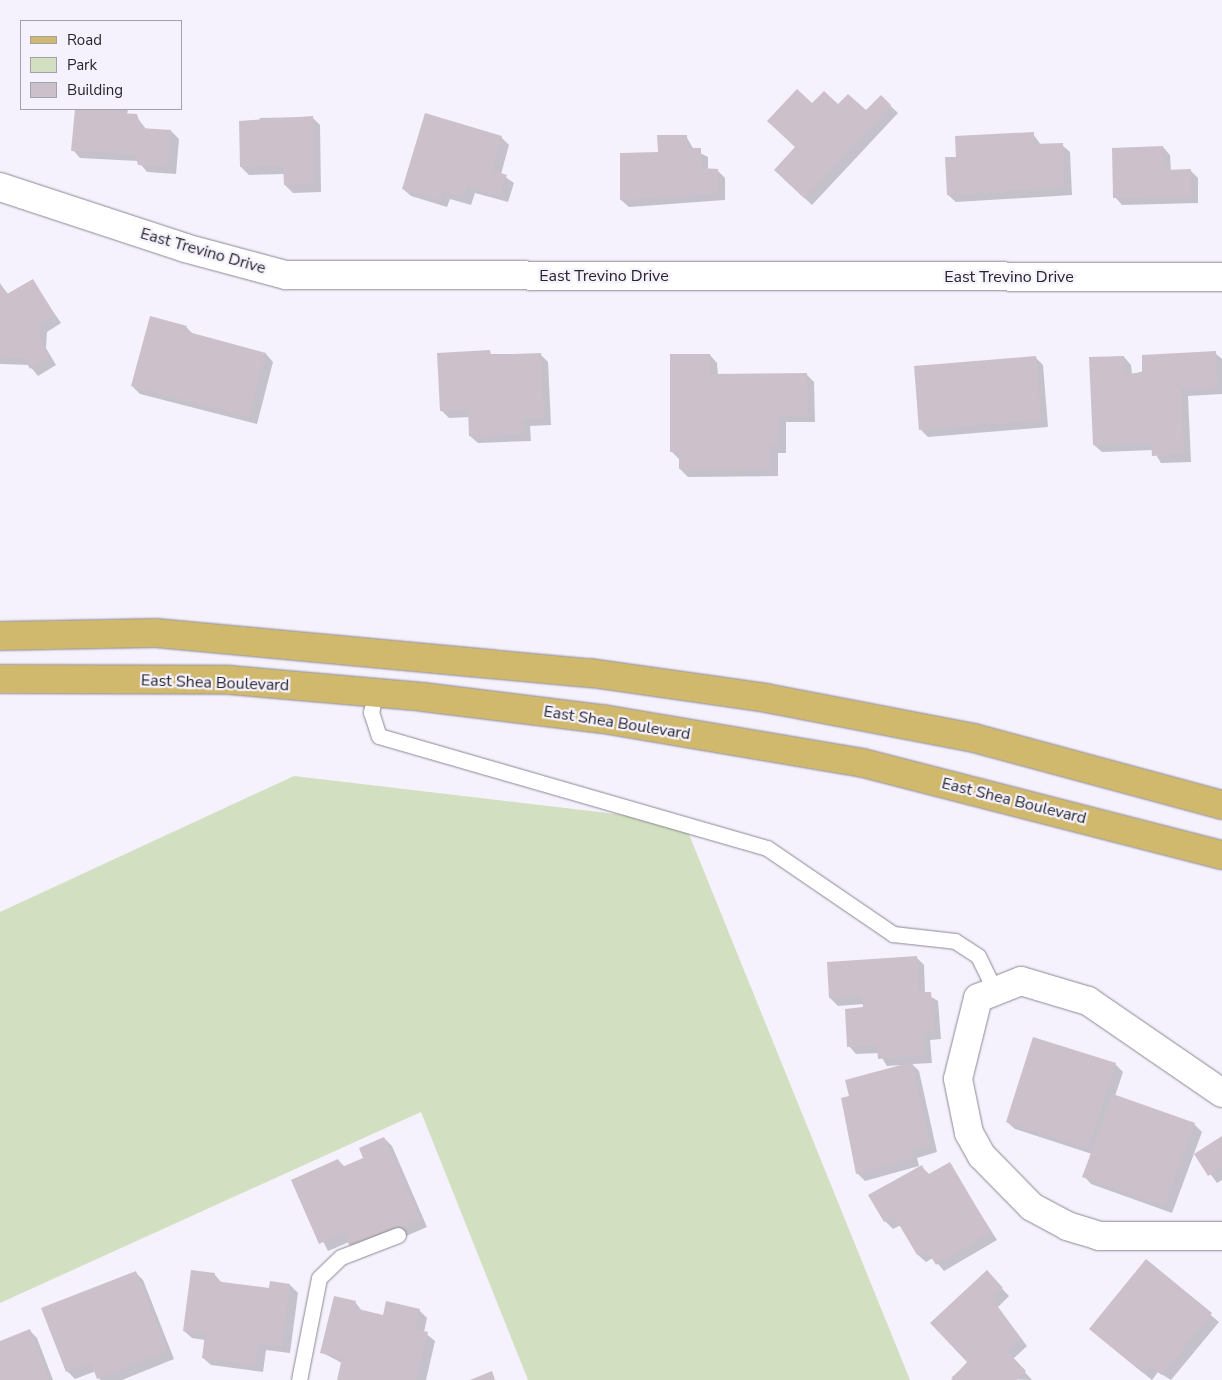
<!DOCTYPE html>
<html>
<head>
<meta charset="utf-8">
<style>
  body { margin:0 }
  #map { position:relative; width:1222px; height:1380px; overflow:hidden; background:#f5f2fd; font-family:"Nunito Sans",sans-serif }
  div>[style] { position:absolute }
  .green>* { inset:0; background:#d2e0c1 }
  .shadow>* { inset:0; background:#0003 }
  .building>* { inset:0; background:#ccc1cb }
  .roads { filter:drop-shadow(0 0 1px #8b8894) drop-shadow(0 0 1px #8b8894) }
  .lane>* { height:15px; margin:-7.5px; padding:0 7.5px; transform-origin:7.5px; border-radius:7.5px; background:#fff }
  .street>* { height:28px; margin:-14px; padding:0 14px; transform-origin:14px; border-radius:14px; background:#fff }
  .primary>* { height:28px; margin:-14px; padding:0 14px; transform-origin:14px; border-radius:14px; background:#d0b86c }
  span { translate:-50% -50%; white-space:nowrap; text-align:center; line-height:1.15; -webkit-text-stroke:4.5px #f5f2fd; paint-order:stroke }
  .street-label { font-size:16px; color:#26252a }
  .legend { position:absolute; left:20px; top:20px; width:162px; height:90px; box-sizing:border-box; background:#f5f2fd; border:1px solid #a2a0a9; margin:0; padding:6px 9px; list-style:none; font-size:15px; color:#26252a }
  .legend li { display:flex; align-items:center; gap:10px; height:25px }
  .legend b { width:25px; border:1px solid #a2a0a9 }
</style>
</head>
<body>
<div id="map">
  <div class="green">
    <div style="clip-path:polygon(294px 776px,684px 822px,910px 1380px,528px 1380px,421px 1112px,0 1303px,0 912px)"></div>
  </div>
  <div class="shadow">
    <div style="clip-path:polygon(881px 97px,898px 113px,812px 205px,783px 178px,812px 105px,866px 112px)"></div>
    <div style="clip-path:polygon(76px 109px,128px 109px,127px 115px,136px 116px,146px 129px,171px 131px,179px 139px,176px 174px,147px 172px,138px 161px,80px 158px,73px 150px)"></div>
    <div style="clip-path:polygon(312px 117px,320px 125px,321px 192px,293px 193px,285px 185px,285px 174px,249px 175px,241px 167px,260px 118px)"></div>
    <div style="clip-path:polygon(1033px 134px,1041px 145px,1062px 145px,1070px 152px,1072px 195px,956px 202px,948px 195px,958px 158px)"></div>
    <div style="clip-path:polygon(686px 136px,694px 150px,708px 157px,708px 170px,717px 170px,725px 178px,725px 200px,629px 207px,621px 200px)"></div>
    <div style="clip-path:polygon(501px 137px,509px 145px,501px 174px,514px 183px,508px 202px,475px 193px,471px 205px,450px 199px,447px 207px,411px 196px,403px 189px)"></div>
    <div style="clip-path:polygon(1163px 147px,1170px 155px,1171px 171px,1190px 170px,1198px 178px,1198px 203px,1122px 205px,1115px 197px)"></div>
    <div style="clip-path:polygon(32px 281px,61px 323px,47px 332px,46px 348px,56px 365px,38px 376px,29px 365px,0 364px,0 284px,9px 295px)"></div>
    <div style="clip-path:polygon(186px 327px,194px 335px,266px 354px,273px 362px,257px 424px,140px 394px,132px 386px)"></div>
    <div style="clip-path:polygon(1215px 353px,1222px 359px,1222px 394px,1188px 396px,1191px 462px,1161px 463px,1153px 450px,1102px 452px,1094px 445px,1124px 357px,1131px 365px,1132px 374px)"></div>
    <div style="clip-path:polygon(438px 354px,540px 354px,548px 362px,551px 425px,530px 426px,531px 441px,478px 443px,470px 436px,470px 417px,449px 418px,441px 410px)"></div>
    <div style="clip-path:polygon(710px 355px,717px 363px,718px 375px,806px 374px,814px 382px,815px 422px,786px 422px,786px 453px,778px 453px,778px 476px,688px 477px,680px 469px,680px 460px,672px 452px)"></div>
    <div style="clip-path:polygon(1035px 357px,1043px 365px,1048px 427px,928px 437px,921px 430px)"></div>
    <div style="clip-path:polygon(916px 957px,924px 965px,925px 993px,938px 1001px,941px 1039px,930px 1040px,932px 1063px,912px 1064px,919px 1071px,937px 1152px,917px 1158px,919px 1166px,865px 1181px,857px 1173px,851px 1097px,902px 1065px,887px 1066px,879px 1053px,856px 1054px,849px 1046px,864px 1004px,838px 1006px,830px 998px,828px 963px)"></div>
    <div style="clip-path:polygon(1115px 1064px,1123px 1072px,1115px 1096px,1194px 1124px,1202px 1132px,1172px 1213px,1091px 1184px,1084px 1176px,1092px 1154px,1015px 1129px,1007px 1122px)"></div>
    <div style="clip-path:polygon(384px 1138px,392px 1146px,427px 1227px,360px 1256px,349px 1242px,328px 1251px,292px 1180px,338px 1160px,345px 1167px,365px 1158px)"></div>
    <div style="clip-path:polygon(1222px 1138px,1222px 1180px,1217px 1183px,1196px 1155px)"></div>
    <div style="clip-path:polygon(949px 1164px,997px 1240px,944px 1271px,933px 1258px,926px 1262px,918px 1255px,901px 1225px,893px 1229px,885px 1221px,870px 1196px,921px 1166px,930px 1175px)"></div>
    <div style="clip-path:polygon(1146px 1261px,1219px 1322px,1171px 1380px,1158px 1372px,1152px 1380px,1098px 1336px)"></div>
    <div style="clip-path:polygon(135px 1272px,143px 1280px,174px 1359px,122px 1380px,100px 1380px,96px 1371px,75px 1379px,67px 1371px)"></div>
    <div style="clip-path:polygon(986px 1272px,1009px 1296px,998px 1307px,1027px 1346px,1013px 1359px,1032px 1380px,951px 1378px,969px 1362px)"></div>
    <div style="clip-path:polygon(214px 1274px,222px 1283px,270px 1290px,290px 1285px,298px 1293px,290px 1353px,266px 1350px,263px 1372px,211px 1365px,203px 1358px,205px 1340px,192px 1338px,184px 1331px)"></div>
    <div style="clip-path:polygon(355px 1302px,362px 1311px,384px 1316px,419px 1310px,427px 1318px,424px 1332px,435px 1341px,426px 1380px,338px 1380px,342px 1363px,321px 1352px)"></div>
    <div style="clip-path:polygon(29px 1330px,37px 1338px,53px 1380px,0 1380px,0 1342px)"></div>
  </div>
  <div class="building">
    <div style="clip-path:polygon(797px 89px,812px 103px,824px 91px,838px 104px,848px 94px,866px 110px,881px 95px,891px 105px,804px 198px,774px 170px,795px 147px,767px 121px)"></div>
    <div style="clip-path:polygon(75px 109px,120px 109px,119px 113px,137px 114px,141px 128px,171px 130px,168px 167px,138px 165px,135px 154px,71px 151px)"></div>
    <div style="clip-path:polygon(425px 113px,502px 136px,492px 170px,507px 175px,500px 196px,467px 186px,463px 198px,442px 192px,440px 200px,402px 189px)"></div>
    <div style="clip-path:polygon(313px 116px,314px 185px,284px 185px,283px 166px,240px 167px,239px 121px)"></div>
    <div style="clip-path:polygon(1034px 132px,1034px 144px,1063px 143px,1064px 187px,947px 195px,945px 157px,956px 157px,955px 136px)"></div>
    <div style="clip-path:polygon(657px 135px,687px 135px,687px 148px,701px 148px,701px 168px,718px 169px,718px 193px,620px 200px,620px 153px,658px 152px)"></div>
    <div style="clip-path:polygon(1163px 146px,1164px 170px,1191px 169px,1191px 196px,1113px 198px,1112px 148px)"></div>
    <div style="clip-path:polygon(33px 279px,55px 315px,40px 324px,39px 339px,49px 357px,30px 369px,24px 358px,0 357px,0 283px,7px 294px)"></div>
    <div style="clip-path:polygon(150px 316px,187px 326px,185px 331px,266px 353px,249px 417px,131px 386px)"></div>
    <div style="clip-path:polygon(490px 350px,491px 355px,541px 353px,544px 418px,523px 419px,524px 434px,469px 436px,468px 410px,440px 411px,437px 353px)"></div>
    <div style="clip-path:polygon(1216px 351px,1217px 387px,1181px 388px,1184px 454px,1152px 456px,1151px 443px,1093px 445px,1089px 357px,1124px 356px,1125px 374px,1142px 373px,1142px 355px)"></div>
    <div style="clip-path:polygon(670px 354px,710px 354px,710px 374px,807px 373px,808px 415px,779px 415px,778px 445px,770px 446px,770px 468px,679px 469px,679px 452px,670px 452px)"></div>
    <div style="clip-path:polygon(1036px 356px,1041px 420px,919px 430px,914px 366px)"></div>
    <div style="clip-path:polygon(917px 956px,919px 992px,931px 992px,934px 1031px,923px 1032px,925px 1055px,878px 1059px,877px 1045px,847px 1047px,845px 1009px,863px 1007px,862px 996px,829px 998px,827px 962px)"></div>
    <div style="clip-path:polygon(1033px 1037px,1116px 1063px,1088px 1148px,1006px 1122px)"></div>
    <div style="clip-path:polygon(912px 1062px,930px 1145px,910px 1150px,913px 1159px,856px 1174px,841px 1098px,849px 1096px,845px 1080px)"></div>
    <div style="clip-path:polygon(1113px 1094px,1195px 1123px,1164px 1206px,1082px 1177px)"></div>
    <div style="clip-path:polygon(1222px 1136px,1222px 1167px,1208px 1176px,1194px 1154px)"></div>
    <div style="clip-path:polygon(384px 1137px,420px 1219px,351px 1249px,344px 1233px,319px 1244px,291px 1180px,338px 1159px,342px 1167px,363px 1158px,359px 1148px)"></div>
    <div style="clip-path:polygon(950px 1162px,991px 1232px,936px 1265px,927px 1250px,917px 1255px,894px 1216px,884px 1222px,868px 1195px,922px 1165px,927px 1175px)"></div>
    <div style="clip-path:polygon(1146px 1259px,1212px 1313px,1162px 1375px,1149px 1366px,1143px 1373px,1089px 1329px)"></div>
    <div style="clip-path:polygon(191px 1270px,215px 1273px,214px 1281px,269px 1288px,270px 1281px,290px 1284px,282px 1346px,258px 1343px,255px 1365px,202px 1358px,205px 1334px,183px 1331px)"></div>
    <div style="clip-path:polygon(987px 1270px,1003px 1288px,991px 1298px,1020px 1338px,1007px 1351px,1026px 1371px,1016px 1380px,951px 1380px,967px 1362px,930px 1323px)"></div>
    <div style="clip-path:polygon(136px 1271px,167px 1351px,97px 1379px,91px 1363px,66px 1372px,41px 1308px)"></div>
    <div style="clip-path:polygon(334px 1296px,356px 1301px,354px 1308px,383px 1315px,386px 1301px,420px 1309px,415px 1329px,428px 1332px,416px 1380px,337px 1380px,342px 1358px,320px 1353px)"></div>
    <div style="clip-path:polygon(30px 1329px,49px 1380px,0 1380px,0 1341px)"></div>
    <div style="clip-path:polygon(492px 1371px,495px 1380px,470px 1380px)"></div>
  </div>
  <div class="roads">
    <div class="lane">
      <div style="left:376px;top:692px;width:21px;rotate:104deg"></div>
      <div style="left:371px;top:712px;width:25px;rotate:72deg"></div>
      <div style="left:379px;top:736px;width:404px;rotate:16.1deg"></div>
      <div style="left:767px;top:848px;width:153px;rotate:34.3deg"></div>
      <div style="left:893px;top:934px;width:62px;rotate:6.4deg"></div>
      <div style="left:955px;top:941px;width:27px;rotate:33deg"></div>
      <div style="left:978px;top:956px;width:37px;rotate:64deg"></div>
      <div style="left:299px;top:1380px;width:104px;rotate:-78.9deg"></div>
      <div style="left:319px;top:1278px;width:30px;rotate:-44deg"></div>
      <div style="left:341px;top:1257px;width:61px;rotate:-21.1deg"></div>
    </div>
    <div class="street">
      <div style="left:0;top:187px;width:195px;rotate:18.2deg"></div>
      <div style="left:185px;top:248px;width:105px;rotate:15deg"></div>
      <div style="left:286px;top:275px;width:936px;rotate:0.12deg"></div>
      <div style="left:1222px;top:1093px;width:163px;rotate:-145.5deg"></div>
      <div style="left:1088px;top:1001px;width:70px;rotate:-163.4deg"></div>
      <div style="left:1021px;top:981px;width:46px;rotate:158.4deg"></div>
      <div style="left:978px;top:998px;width:83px;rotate:103.9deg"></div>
      <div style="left:958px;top:1079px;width:55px;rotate:78.5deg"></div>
      <div style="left:969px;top:1133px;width:26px;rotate:61deg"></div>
      <div style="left:982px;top:1156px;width:71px;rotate:45.6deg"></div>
      <div style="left:1032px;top:1207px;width:40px;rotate:28deg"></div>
      <div style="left:1067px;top:1226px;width:34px;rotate:17deg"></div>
      <div style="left:1099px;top:1236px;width:123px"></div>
    </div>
    <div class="primary">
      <div style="left:0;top:636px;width:156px;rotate:-1.1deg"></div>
      <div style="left:156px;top:633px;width:437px;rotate:5.3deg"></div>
      <div style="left:591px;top:673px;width:177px;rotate:8.1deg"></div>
      <div style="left:766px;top:698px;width:212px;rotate:10.9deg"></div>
      <div style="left:974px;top:738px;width:257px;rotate:15.1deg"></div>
      <div style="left:0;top:679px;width:230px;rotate:0.2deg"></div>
      <div style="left:230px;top:680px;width:194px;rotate:5deg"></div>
      <div style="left:423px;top:697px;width:181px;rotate:7deg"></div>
      <div style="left:603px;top:719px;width:264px;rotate:9.6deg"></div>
      <div style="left:863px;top:763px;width:371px;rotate:14.4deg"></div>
    </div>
  </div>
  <div class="street-label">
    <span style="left:203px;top:251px;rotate:16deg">East Trevino Drive</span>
    <span style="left:604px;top:276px">East Trevino Drive</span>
    <span style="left:1009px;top:277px">East Trevino Drive</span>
    <span style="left:215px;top:683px;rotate:2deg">East Shea Boulevard</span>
    <span style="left:617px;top:723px;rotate:9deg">East Shea Boulevard</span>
    <span style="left:1014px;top:801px;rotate:14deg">East Shea Boulevard</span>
  </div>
  <ul class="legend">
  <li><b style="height:6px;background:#d0b86c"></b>Road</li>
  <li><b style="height:14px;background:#d2e0c1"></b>Park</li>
  <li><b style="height:14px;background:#ccc1cb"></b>Building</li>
  </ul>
</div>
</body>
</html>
